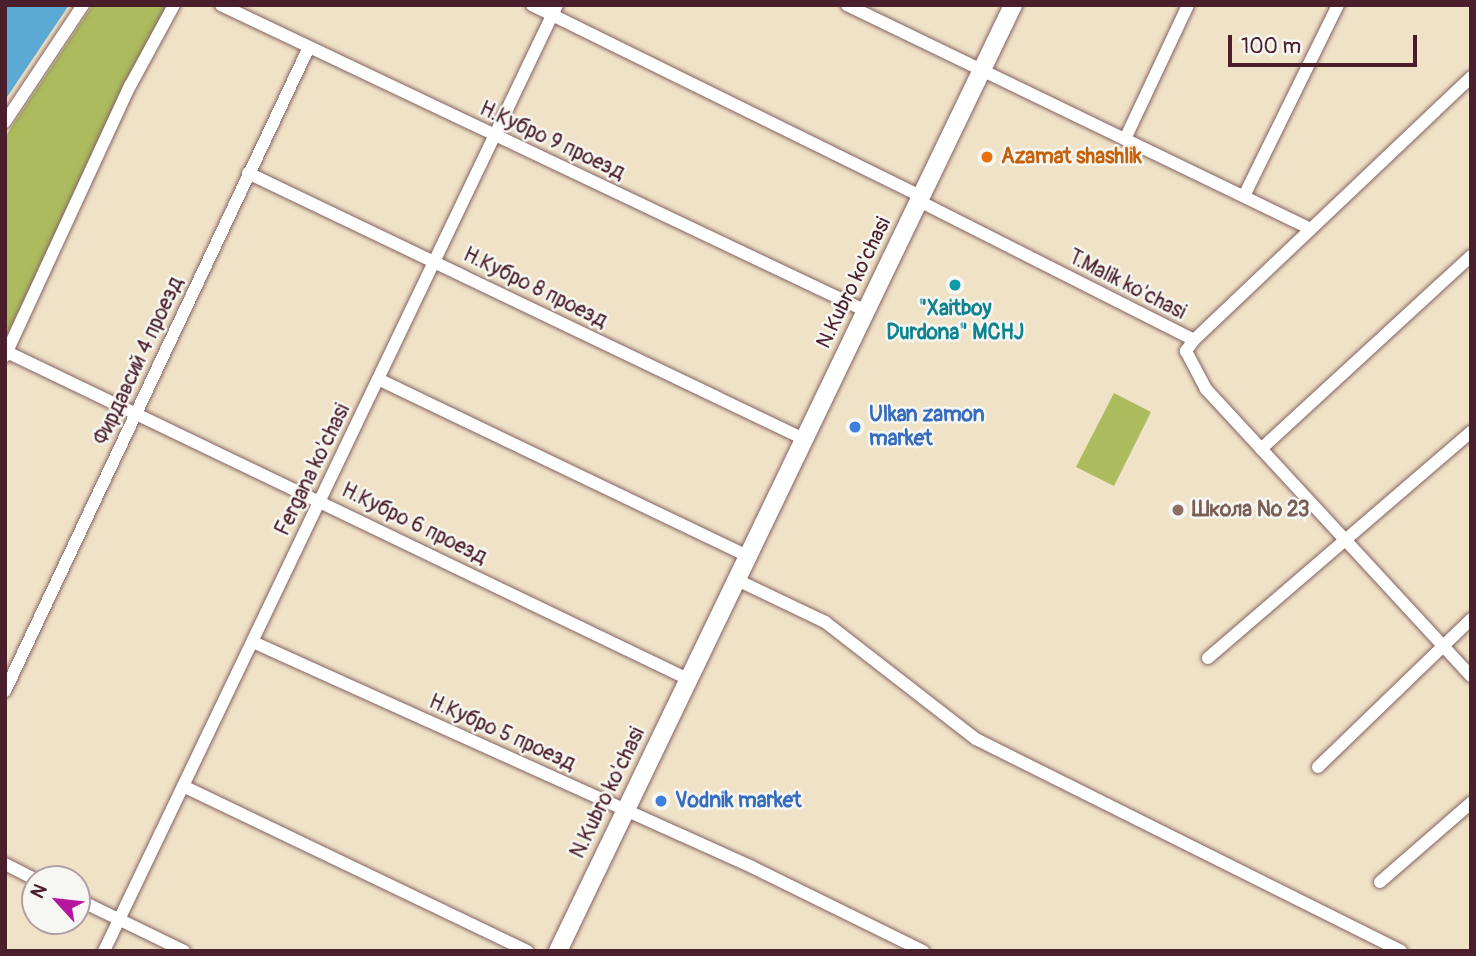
<!DOCTYPE html>
<html>
<head>
<meta charset="utf-8">
<style>
  body { margin:0 }
  #map { position:relative; width:1476px; height:956px; overflow:hidden; background:#f0e2c7; font-family:Pangolin,sans-serif }
  div>[style] { position:absolute }
  .green>* { inset:0; background:#acbb5e }
  .water>* { inset:0; background:#5aaad4 }
  .roads { filter:drop-shadow(0 0 2px #846362) drop-shadow(0 0 2px #846362) }
  .street>* { height:12px; margin:-6px; padding:0 6px; transform-origin:6px; border-radius:6px; background:#fff }
  .secondary>* { height:18px; margin:-9px; padding:0 9px; transform-origin:9px; border-radius:9px; background:#fff }
  .dots>* { width:19px; height:19px; translate:-50% -50%; box-sizing:border-box; border:4px solid #f6f6f2; border-radius:50% }
  span { translate:-50% -50%; white-space:nowrap; text-align:center; line-height:1.15; -webkit-text-stroke:5px #f6f6f2; paint-order:stroke }
  .street-label { font-size:21px; color:#4a1f2b }
  .food-label { font-size:21px; color:#c56008; font-weight:700 }
  .left { translate:0 -50%; text-align:left }
  .culture-label { font-size:21px; color:#0d838f; font-weight:700 }
  .shop-label { font-size:21px; color:#366cbe; font-weight:700 }
  .education-label { font-size:21px; color:#785e54; font-weight:700 }
  .frame { position:absolute; inset:0; border:7px solid #4a1f2b; pointer-events:none }
  .north { position:absolute; left:21px; top:865px; width:70px; height:70px; box-sizing:border-box; background:#f6f6f2; border:2px solid #b1a0a2; border-radius:50%; rotate:297deg; font-size:19px; font-weight:700; line-height:28px; text-align:center; color:#4a1f2b }
  .north::after { content:''; display:block; margin:auto; width:24px; height:32px; background:#b5179e; clip-path:polygon(50% 0,100% 100%,50% 72%,0 100%) }
  .scale { position:absolute; left:1228px; top:35px; width:189px; height:32px; box-sizing:border-box; border:4px solid #4a1f2b; border-top:0; padding-left:9px; font-size:21px; line-height:24px; white-space:nowrap; color:#4a1f2b; -webkit-text-stroke:5px #f6f6f2; paint-order:stroke }
</style>
</head>
<body>
<div id="map">
  <div class="green">
    <div style="clip-path:polygon(93px 5px,168px 5px,5px 339px,5px 137px)"></div>
    <div style="clip-path:polygon(1114px 393px,1151px 412px,1114px 486px,1076px 467px)"></div>
  </div>
  <div class="water">
    <div style="clip-path:polygon(5px 5px,69px 5px,5px 100px)"></div>
  </div>
  <div class="roads">
    <div class="street">
      <div style="left:221px;top:5px;width:714px;rotate:25.38deg"></div>
      <div style="left:532px;top:5px;width:433px;rotate:26.2deg"></div>
      <div style="left:847px;top:5px;width:513px;rotate:25.77deg"></div>
      <div style="left:5px;top:122px;width:141px;rotate:-56.3deg"></div>
      <div style="left:1125px;top:139px;width:148px;rotate:-64.8deg"></div>
      <div style="left:248px;top:173px;width:616px;rotate:25.57deg"></div>
      <div style="left:1244px;top:196px;width:213px;rotate:-63.8deg"></div>
      <div style="left:919px;top:201px;width:308px;rotate:26.8deg"></div>
      <div style="left:1194px;top:340px;width:14px;rotate:126deg"></div>
      <div style="left:1186px;top:351px;width:43px;rotate:62.2deg"></div>
      <div style="left:1206px;top:389px;width:391px;rotate:47.3deg"></div>
      <div style="left:1194px;top:340px;width:382px;rotate:-43.5deg"></div>
      <div style="left:7px;top:352px;width:755px;rotate:25.65deg"></div>
      <div style="left:5px;top:356px;width:298px;rotate:-65.2deg"></div>
      <div style="left:130px;top:86px;width:92px;rotate:-61.5deg"></div>
      <div style="left:378px;top:379px;width:410px;rotate:25.6deg"></div>
      <div style="left:1261px;top:449px;width:285px;rotate:-42.6deg"></div>
      <div style="left:737px;top:580px;width:98px;rotate:25.5deg"></div>
      <div style="left:825px;top:622px;width:191px;rotate:37.8deg"></div>
      <div style="left:976px;top:739px;width:475px;rotate:26.5deg"></div>
      <div style="left:253px;top:642px;width:547px;rotate:24.27deg"></div>
      <div style="left:752px;top:867px;width:191px;rotate:26.2deg"></div>
      <div style="left:1208px;top:658px;width:347px;rotate:-40.7deg"></div>
      <div style="left:5px;top:691px;width:712px;rotate:-64.73deg"></div>
      <div style="left:1318px;top:767px;width:213px;rotate:-44deg"></div>
      <div style="left:183px;top:786px;width:382px;rotate:25.6deg"></div>
      <div style="left:5px;top:864px;width:34px;rotate:27deg"></div>
      <div style="left:1380px;top:882px;width:121px;rotate:-41deg"></div>
      <div style="left:77px;top:899px;width:119px;rotate:25.9deg"></div>
      <div style="left:104px;top:951px;width:1049px;rotate:-64.41deg"></div>
    </div>
    <div class="secondary">
      <div style="left:558px;top:951px;width:1050px;rotate:-64.31deg"></div>
    </div>
  </div>
  <div class="dots">
    <div style="left:987px;top:157px;background:#e8710a"></div>
    <div style="left:955px;top:285px;background:#0f9aa8"></div>
    <div style="left:855px;top:427px;background:#3f7fe0"></div>
    <div style="left:1178px;top:510px;background:#8d6e63"></div>
    <div style="left:661px;top:801px;background:#3f7fe0"></div>
  </div>
  <div class="street-label">
    <span style="left:552px;top:141px;rotate:25deg">Н.Кубро 9 проезд</span>
    <span style="left:854px;top:283px;rotate:-64deg">N.Kubro ko'chasi</span>
    <span style="left:1127px;top:285px;rotate:27deg">T.Malik ko'chasi</span>
    <span style="left:535px;top:288px;rotate:26deg">Н.Кубро 8 проезд</span>
    <span style="left:139px;top:361px;rotate:-65deg">Фирдавсий 4 проезд</span>
    <span style="left:313px;top:470px;rotate:-64deg">Fergana ko'chasi</span>
    <span style="left:414px;top:524px;rotate:26deg">Н.Кубро 6 проезд</span>
    <span style="left:502px;top:733px;rotate:24deg">Н.Кубро 5 проезд</span>
    <span style="left:608px;top:793px;rotate:-64deg">N.Kubro ko'chasi</span>
  </div>
  <div class="food-label">
    <span class="left" style="left:1001px;top:157px">Azamat shashlik</span>
  </div>
  <div class="culture-label">
    <span style="left:955px;top:321px">"Xaitboy<br>Durdona" MCHJ</span>
  </div>
  <div class="shop-label">
    <span class="left" style="left:869px;top:427px">Ulkan zamon<br>market</span>
    <span class="left" style="left:675px;top:801px">Vodnik market</span>
  </div>
  <div class="education-label">
    <span class="left" style="left:1192px;top:510px">Школа № 23</span>
  </div>
  <div class="frame"></div>
  <div class="north">N</div>
  <div class="scale">100 m</div>
</div>
</body>
</html>
